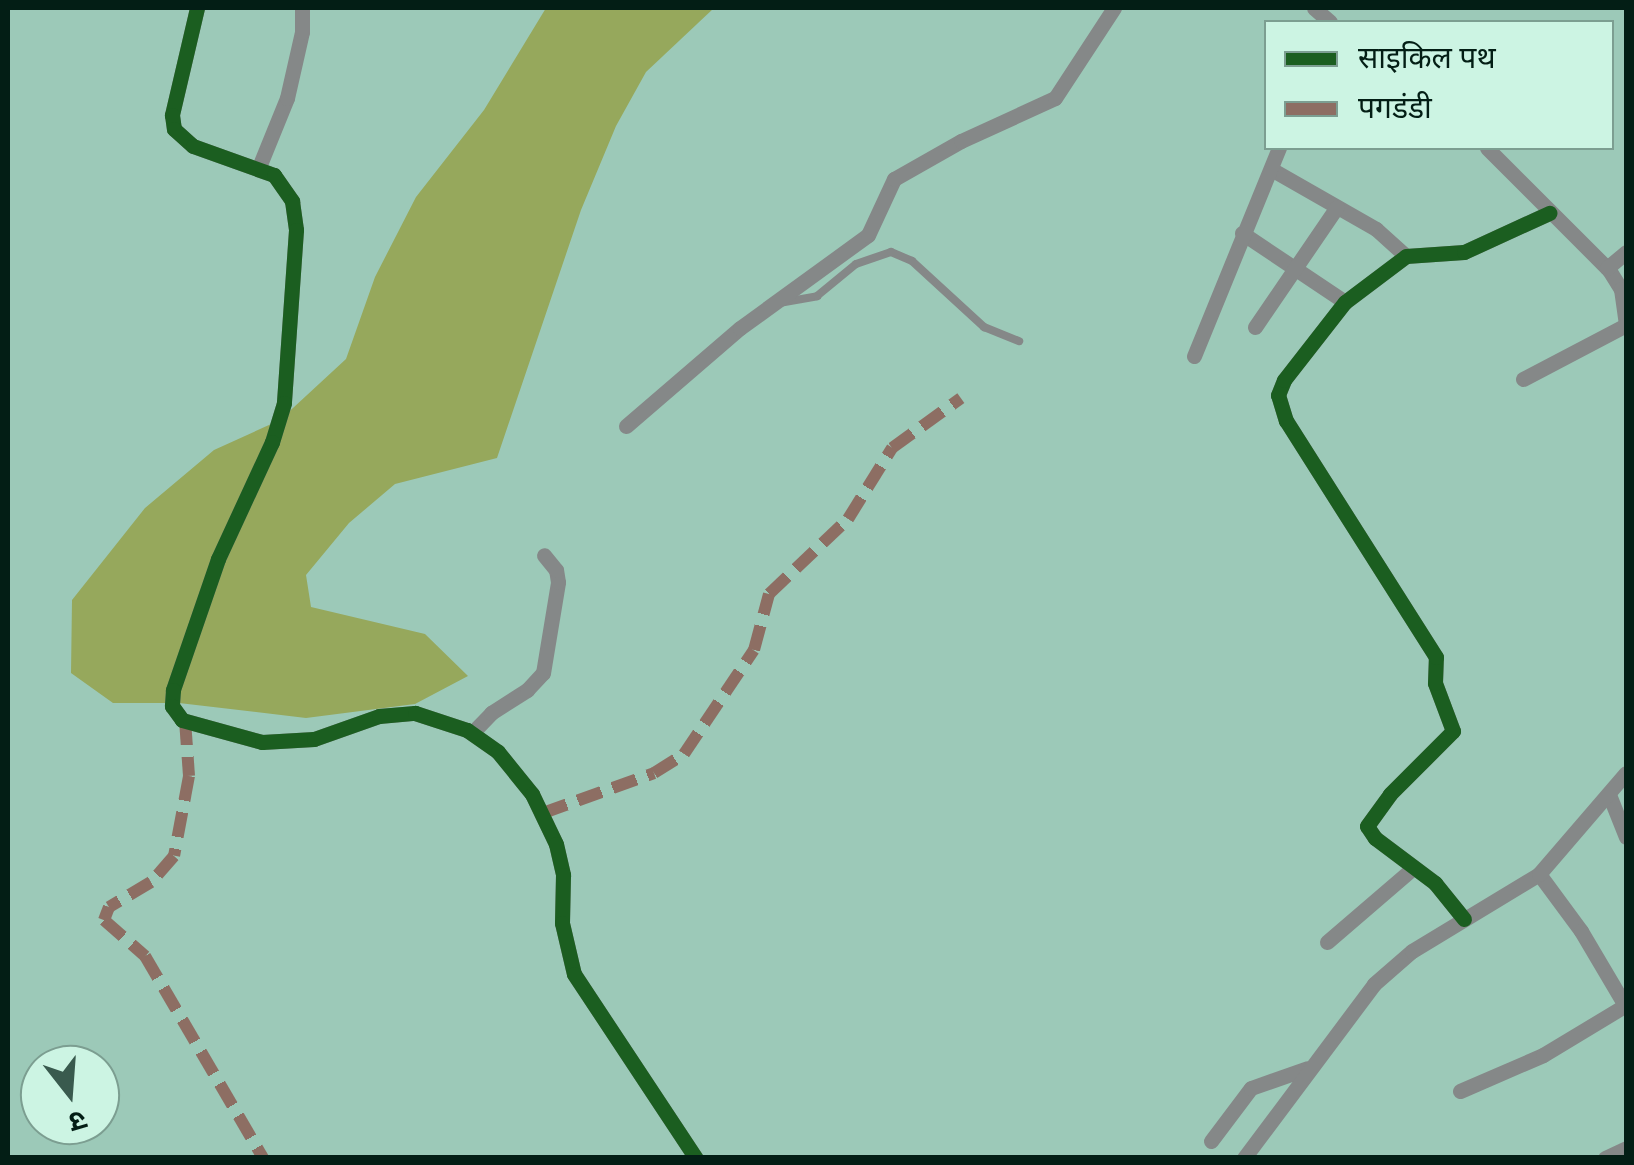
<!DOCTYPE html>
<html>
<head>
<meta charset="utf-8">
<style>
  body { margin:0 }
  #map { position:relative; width:1634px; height:1165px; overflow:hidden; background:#9cc9b8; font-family:Figtree,"Noto Sans Devanagari",sans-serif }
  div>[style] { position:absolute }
  .forest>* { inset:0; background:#96a85c }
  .service>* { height:8px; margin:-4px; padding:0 4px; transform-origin:4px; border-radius:4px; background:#858888 }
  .minor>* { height:15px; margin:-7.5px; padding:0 7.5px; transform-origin:7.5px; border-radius:7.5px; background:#858888 }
  .quiet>* { height:12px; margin-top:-6px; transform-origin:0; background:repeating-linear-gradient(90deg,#8d6e63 0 25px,transparent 0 37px) }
  .cycleway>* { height:15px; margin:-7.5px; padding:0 7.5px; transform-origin:7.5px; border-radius:7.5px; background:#1b5e20 }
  span { translate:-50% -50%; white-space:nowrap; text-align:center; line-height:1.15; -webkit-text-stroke:10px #ccf4e3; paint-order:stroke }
  .frame { position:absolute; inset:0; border:10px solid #031e15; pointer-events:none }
  .legend { position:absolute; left:1264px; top:20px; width:350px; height:130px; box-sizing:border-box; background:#ccf4e3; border:2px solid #7c9e91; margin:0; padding:12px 18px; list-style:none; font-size:30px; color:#031e15 }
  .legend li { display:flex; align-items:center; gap:20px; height:50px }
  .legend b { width:50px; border:2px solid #7c9e91 }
  .north { position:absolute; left:20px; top:1045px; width:100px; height:100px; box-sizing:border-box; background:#ccf4e3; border:2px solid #7c9e91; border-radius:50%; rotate:163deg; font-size:28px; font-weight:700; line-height:40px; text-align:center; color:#031e15 }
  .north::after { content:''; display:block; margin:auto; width:35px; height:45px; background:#395a4e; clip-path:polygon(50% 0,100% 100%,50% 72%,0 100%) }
</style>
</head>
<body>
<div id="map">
  <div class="forest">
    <div style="clip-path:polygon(546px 8px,714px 8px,646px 72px,616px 126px,581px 210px,497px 458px,395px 484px,349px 523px,306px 575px,311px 607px,425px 634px,468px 676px,415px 704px,306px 718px,179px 703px,113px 703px,71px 673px,72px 600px,145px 508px,214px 450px,280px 420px,346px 359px,375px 277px,416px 197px,484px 110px)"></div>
  </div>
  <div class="service">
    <div style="left:779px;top:303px;width:39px;rotate:-10deg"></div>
    <div style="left:817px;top:296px;width:50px;rotate:-39.4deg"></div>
    <div style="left:856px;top:264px;width:37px;rotate:-19deg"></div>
    <div style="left:891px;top:252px;width:23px;rotate:23deg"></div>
    <div style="left:912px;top:261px;width:98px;rotate:42.5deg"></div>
    <div style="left:984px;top:327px;width:38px;rotate:22deg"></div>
  </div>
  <div class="minor">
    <div style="left:197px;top:8px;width:110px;rotate:103.2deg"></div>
    <div style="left:172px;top:115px;width:14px;rotate:82deg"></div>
    <div style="left:174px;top:129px;width:25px;rotate:42deg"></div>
    <div style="left:193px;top:146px;width:86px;rotate:19.7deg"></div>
    <div style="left:274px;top:175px;width:32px;rotate:55deg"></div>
    <div style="left:292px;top:201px;width:29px;rotate:82deg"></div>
    <div style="left:296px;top:230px;width:173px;rotate:94deg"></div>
    <div style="left:284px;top:403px;width:41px;rotate:107.1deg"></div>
    <div style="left:272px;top:442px;width:129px;rotate:114.8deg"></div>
    <div style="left:218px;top:559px;width:139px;rotate:109deg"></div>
    <div style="left:173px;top:690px;width:16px;rotate:94deg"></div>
    <div style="left:172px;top:706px;width:17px;rotate:54deg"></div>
    <div style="left:182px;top:720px;width:83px;rotate:15.4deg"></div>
    <div style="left:262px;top:742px;width:52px;rotate:-3.3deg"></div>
    <div style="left:314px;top:739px;width:69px;rotate:-19.5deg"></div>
    <div style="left:379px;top:716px;width:36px;rotate:-5deg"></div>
    <div style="left:415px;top:713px;width:55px;rotate:18.1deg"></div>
    <div style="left:467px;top:730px;width:38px;rotate:35deg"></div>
    <div style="left:498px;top:752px;width:54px;rotate:51deg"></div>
    <div style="left:532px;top:794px;width:55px;rotate:64.4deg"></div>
    <div style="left:556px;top:844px;width:32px;rotate:77deg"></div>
    <div style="left:563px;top:875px;width:48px;rotate:91.2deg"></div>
    <div style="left:562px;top:923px;width:52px;rotate:76.8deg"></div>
    <div style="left:574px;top:974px;width:221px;rotate:56.5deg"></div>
    <div style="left:1314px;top:8px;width:21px;rotate:41deg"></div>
    <div style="left:1487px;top:148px;width:173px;rotate:45deg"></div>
    <div style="left:1609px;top:270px;width:22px;rotate:58deg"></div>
    <div style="left:1621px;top:289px;width:34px;rotate:82deg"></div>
    <div style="left:259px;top:167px;width:74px;rotate:-67.9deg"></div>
    <div style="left:287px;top:98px;width:68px;rotate:-77.2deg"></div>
    <div style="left:302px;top:32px;width:24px;rotate:-90deg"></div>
    <div style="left:1271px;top:169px;width:121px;rotate:29.7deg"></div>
    <div style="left:1376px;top:229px;width:40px;rotate:42deg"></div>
    <div style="left:1242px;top:233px;width:124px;rotate:33.8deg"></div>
    <div style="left:1607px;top:268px;width:25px;rotate:-40deg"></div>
    <div style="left:1255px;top:327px;width:145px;rotate:-55.7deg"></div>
    <div style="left:1194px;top:356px;width:225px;rotate:-67.8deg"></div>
    <div style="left:1523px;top:379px;width:116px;rotate:-27.7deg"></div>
    <div style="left:626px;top:426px;width:150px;rotate:-40.7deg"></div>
    <div style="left:740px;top:328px;width:158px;rotate:-36deg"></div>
    <div style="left:868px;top:235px;width:62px;rotate:-65.1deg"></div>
    <div style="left:894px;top:179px;width:77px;rotate:-29.6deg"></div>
    <div style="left:961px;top:141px;width:103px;rotate:-24.6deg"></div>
    <div style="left:1055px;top:98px;width:108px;rotate:-56.8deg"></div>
    <div style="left:472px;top:733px;width:28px;rotate:-46deg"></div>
    <div style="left:491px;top:713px;width:43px;rotate:-32.6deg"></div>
    <div style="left:527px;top:690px;width:23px;rotate:-47deg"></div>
    <div style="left:543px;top:673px;width:92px;rotate:-80.6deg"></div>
    <div style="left:558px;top:582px;width:12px;rotate:-99deg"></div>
    <div style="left:556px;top:570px;width:19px;rotate:-129deg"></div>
    <div style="left:1610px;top:797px;width:43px;rotate:68.2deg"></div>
    <div style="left:1539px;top:874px;width:71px;rotate:53.6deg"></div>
    <div style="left:1581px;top:931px;width:88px;rotate:59.4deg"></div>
    <div style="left:1464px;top:919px;width:46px;rotate:-128.9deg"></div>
    <div style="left:1435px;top:883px;width:75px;rotate:-143.1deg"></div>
    <div style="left:1375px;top:838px;width:14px;rotate:-124deg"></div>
    <div style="left:1367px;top:826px;width:39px;rotate:-54deg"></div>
    <div style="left:1390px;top:794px;width:89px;rotate:-45deg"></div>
    <div style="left:1453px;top:731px;width:51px;rotate:-110.6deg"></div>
    <div style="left:1435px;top:683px;width:26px;rotate:-88deg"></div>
    <div style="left:1436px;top:657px;width:280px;rotate:-122.4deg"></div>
    <div style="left:1286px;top:421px;width:27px;rotate:-107deg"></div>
    <div style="left:1278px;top:395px;width:16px;rotate:-68deg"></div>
    <div style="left:1284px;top:380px;width:99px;rotate:-52deg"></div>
    <div style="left:1345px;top:302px;width:76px;rotate:-37deg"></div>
    <div style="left:1406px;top:256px;width:58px;rotate:-3.9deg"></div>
    <div style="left:1464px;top:252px;width:94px;rotate:-24.6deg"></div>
    <div style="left:1327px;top:942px;width:113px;rotate:-40.7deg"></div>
    <div style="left:1460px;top:1091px;width:90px;rotate:-23.4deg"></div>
    <div style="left:1543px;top:1055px;width:97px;rotate:-31.1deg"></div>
    <div style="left:1211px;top:1141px;width:66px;rotate:-53deg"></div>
    <div style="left:1251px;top:1088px;width:60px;rotate:-19.3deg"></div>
    <div style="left:1244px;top:1158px;width:217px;rotate:-53.2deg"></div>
    <div style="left:1374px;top:984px;width:50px;rotate:-41deg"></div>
    <div style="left:1412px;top:951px;width:149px;rotate:-31.2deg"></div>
    <div style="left:1539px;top:874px;width:133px;rotate:-49.3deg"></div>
    <div style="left:1605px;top:1158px;width:23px;rotate:-25deg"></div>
  </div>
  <div class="quiet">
    <div style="left:185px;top:720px;width:56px;rotate:85.9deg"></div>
    <div style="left:189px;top:776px;width:81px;rotate:100.6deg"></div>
    <div style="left:174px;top:856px;width:35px;rotate:131deg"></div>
    <div style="left:151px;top:882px;width:49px;rotate:149.2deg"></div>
    <div style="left:109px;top:907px;width:14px;rotate:111deg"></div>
    <div style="left:104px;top:920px;width:55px;rotate:41.3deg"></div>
    <div style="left:145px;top:956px;width:234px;rotate:59.7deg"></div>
    <div style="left:543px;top:813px;width:118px;rotate:-19.8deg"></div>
    <div style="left:654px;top:773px;width:36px;rotate:-32deg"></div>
    <div style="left:684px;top:754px;width:125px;rotate:-56.1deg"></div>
    <div style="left:754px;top:650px;width:58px;rotate:-75deg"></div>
    <div style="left:769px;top:594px;width:109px;rotate:-43.5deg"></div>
    <div style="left:848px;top:519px;width:84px;rotate:-58.2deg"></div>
    <div style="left:892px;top:448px;width:85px;rotate:-35.9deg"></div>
  </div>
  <div class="cycleway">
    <div style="left:197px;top:8px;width:110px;rotate:103.2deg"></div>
    <div style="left:172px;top:115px;width:14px;rotate:82deg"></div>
    <div style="left:174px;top:129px;width:25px;rotate:42deg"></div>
    <div style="left:193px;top:146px;width:86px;rotate:19.7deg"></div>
    <div style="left:274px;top:175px;width:32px;rotate:55deg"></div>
    <div style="left:292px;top:201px;width:29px;rotate:82deg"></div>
    <div style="left:296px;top:230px;width:173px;rotate:94deg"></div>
    <div style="left:284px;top:403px;width:41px;rotate:107.1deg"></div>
    <div style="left:272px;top:442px;width:129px;rotate:114.8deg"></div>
    <div style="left:218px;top:559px;width:139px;rotate:109deg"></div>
    <div style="left:173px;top:690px;width:16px;rotate:94deg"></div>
    <div style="left:172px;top:706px;width:17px;rotate:54deg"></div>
    <div style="left:182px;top:720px;width:83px;rotate:15.4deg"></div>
    <div style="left:262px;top:742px;width:52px;rotate:-3.3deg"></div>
    <div style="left:314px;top:739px;width:69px;rotate:-19.5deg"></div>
    <div style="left:379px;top:716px;width:36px;rotate:-5deg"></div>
    <div style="left:415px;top:713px;width:55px;rotate:18.1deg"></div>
    <div style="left:467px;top:730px;width:38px;rotate:35deg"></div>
    <div style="left:498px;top:752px;width:54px;rotate:51deg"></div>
    <div style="left:532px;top:794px;width:55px;rotate:64.4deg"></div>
    <div style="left:556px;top:844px;width:32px;rotate:77deg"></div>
    <div style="left:563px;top:875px;width:48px;rotate:91.2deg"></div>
    <div style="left:562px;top:923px;width:52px;rotate:76.8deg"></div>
    <div style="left:574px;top:974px;width:221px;rotate:56.5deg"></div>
    <div style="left:1464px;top:919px;width:46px;rotate:-128.9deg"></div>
    <div style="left:1435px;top:883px;width:75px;rotate:-143.1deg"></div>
    <div style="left:1375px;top:838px;width:14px;rotate:-124deg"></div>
    <div style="left:1367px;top:826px;width:39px;rotate:-54deg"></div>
    <div style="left:1390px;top:794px;width:89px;rotate:-45deg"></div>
    <div style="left:1453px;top:731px;width:51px;rotate:-110.6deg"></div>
    <div style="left:1435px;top:683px;width:26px;rotate:-88deg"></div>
    <div style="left:1436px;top:657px;width:280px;rotate:-122.4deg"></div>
    <div style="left:1286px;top:421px;width:27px;rotate:-107deg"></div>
    <div style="left:1278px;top:395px;width:16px;rotate:-68deg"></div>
    <div style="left:1284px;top:380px;width:99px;rotate:-52deg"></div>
    <div style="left:1345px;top:302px;width:76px;rotate:-37deg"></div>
    <div style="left:1406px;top:256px;width:58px;rotate:-3.9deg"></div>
    <div style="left:1464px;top:252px;width:94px;rotate:-24.6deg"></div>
  </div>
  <div class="frame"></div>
  <ul class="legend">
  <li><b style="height:12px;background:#1b5e20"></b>साइकिल पथ</li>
  <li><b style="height:12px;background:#8d6e63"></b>पगडंडी</li>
  </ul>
  <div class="north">उ</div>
</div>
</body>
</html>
